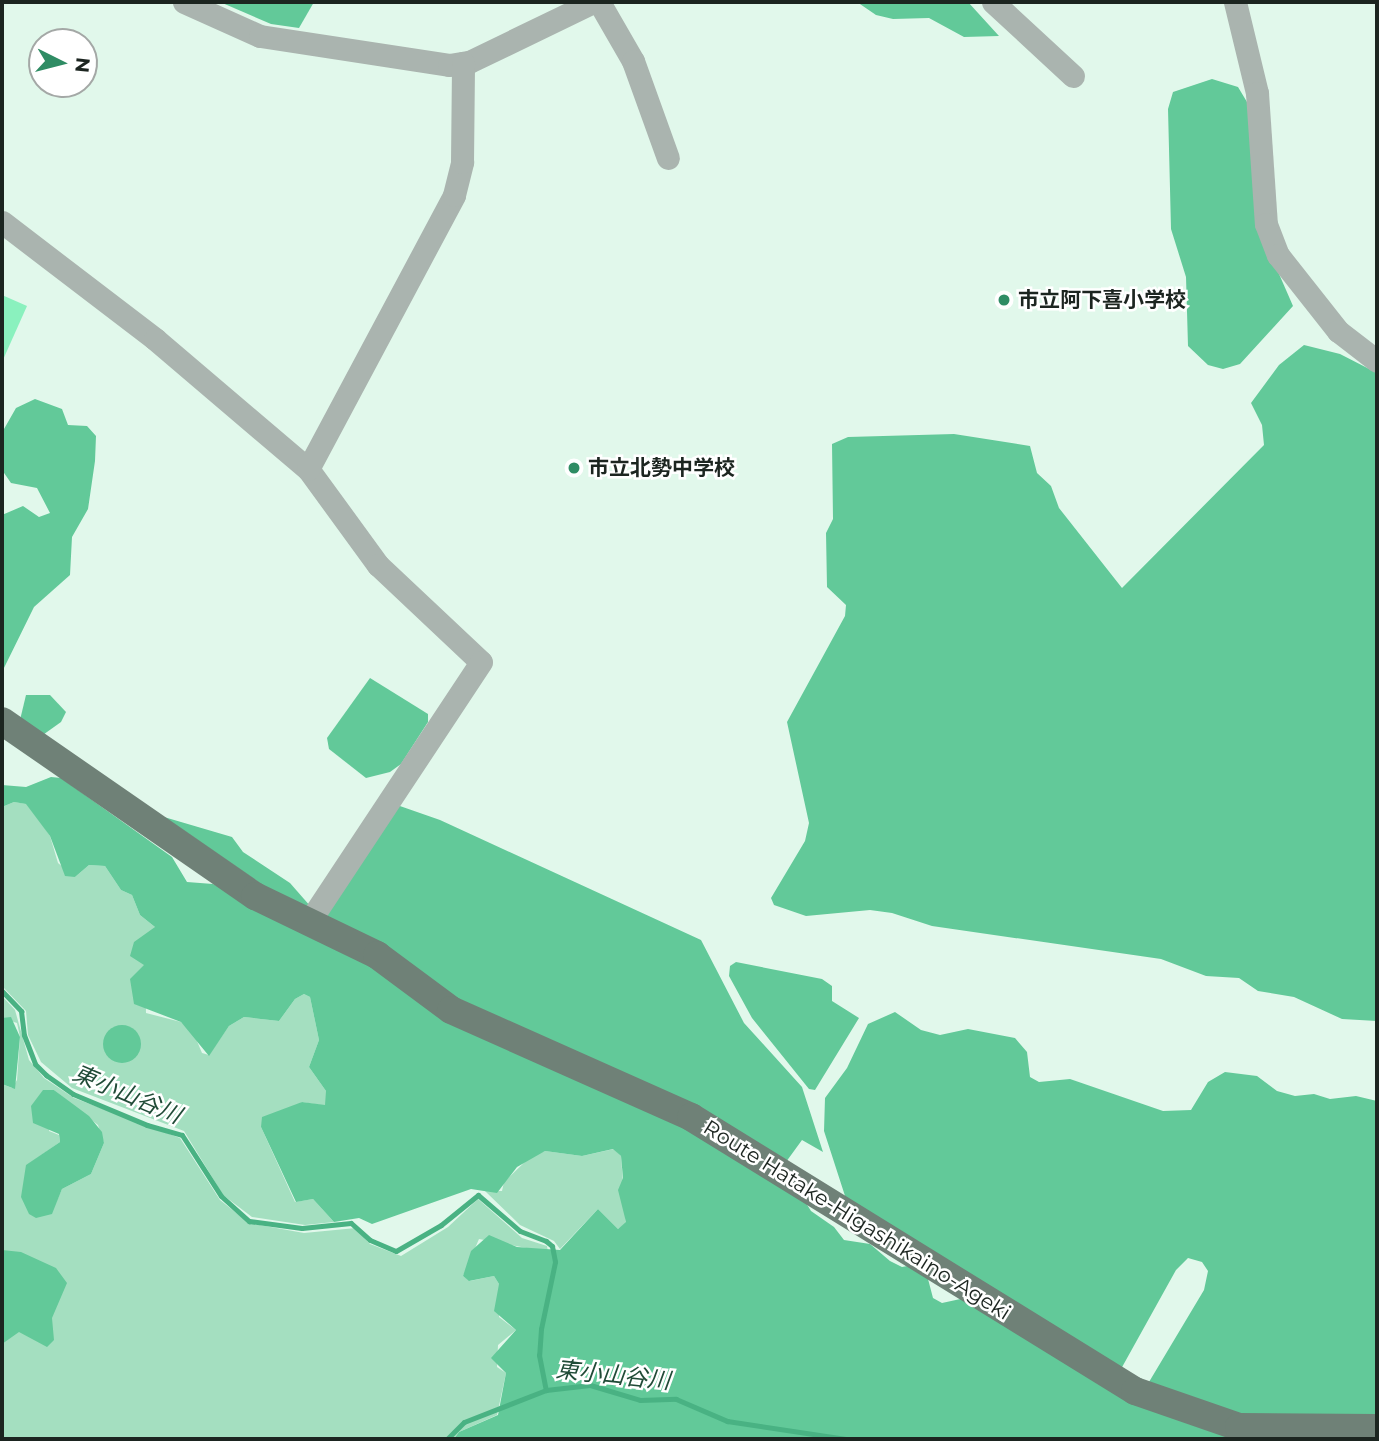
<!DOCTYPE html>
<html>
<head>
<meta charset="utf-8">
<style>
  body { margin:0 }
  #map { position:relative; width:1379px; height:1441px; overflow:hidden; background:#e1f8eb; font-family:Montserrat,"Noto Sans JP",sans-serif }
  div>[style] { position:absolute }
  .green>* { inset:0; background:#a4dfc0 }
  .forest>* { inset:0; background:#62c999 }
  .round { border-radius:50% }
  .stream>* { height:5px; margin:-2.5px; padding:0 2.5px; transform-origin:2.5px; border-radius:2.5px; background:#49b283 }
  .building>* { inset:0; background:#8af1be }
  .minor>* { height:23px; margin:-11.5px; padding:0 11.5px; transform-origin:11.5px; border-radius:11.5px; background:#aab4af }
  .major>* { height:28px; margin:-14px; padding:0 14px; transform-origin:14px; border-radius:14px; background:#6f8177 }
  .dots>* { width:19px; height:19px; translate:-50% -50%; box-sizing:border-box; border:4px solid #fff; border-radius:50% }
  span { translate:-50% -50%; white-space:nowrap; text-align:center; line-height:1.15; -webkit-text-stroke:5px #fff; paint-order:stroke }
  .poi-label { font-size:21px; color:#1c2520; font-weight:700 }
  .left { translate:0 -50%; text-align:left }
  .street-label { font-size:21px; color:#1c2520 }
  .water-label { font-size:23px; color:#204b37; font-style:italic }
  .frame { position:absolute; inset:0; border:4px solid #1c2520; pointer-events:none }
  .north { position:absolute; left:28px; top:28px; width:70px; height:70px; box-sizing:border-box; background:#fff; border:2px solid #a4a8a6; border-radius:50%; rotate:96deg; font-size:19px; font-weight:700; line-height:28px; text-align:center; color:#1c2520 }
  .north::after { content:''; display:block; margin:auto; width:24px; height:32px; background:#2f8c64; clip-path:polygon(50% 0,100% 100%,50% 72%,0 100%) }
</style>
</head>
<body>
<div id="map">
  <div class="green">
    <div style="clip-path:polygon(14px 802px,27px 804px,35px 813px,50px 836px,58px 863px,75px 877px,89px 865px,105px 866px,121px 890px,132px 895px,140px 915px,155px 927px,145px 965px,146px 1013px,181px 1022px,194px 1034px,202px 1053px,209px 1055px,229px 1026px,244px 1017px,279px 1021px,295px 999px,304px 994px,310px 997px,319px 1040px,309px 1067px,326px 1091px,326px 1106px,302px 1102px,261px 1127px,295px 1202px,313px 1199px,334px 1222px,305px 1225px,252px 1217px,223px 1195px,184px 1131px,72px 1088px,41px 1062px,28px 1035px,26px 1011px,2px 986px,2px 807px)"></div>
    <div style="clip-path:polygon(evenodd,2px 996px,15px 1010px,29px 1060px,44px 1078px,74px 1098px,180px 1138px,220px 1200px,249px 1223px,304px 1233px,356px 1228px,370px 1244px,401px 1256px,448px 1227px,478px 1199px,522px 1238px,547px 1246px,548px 1252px,479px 1239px,463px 1276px,470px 1281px,494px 1276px,499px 1284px,499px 1317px,516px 1330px,498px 1345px,497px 1367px,506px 1373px,497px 1415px,459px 1432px,454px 1439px,2px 1439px,2px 1084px,12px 1088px,17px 1080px,20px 1037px,17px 1023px,2px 1018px,2px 996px,54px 1090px,98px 1125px,104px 1143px,91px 1174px,62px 1189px,51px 1214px,30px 1163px,60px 1142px,59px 1135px,49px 1131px,54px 1090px)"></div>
    <div style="clip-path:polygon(614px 1149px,621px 1156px,626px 1223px,618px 1229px,598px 1209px,560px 1249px,554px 1241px,520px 1225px,485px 1191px,502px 1191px,504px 1182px,531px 1156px,545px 1151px,582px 1156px)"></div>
  </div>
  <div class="forest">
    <div style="clip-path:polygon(220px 2px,314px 2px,299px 28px,271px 24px)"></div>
    <div style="clip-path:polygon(857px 2px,968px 2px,999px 36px,964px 37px,929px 18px,893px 19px,876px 15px)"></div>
    <div style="clip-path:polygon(1212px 79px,1238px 87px,1247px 102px,1276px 267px,1293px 306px,1240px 364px,1223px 369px,1208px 365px,1188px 346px,1186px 277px,1171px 229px,1168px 109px,1173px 92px)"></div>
    <div style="clip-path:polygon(1304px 345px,1340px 354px,1377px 373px,1377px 1021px,1342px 1019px,1294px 997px,1258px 991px,1239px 978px,1206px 976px,1161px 959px,932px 926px,892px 913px,870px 910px,806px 916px,774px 905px,771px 898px,805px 841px,809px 823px,787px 722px,845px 616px,846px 605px,827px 587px,826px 533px,833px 519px,832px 444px,848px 437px,954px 434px,1030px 446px,1037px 473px,1051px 486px,1059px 508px,1122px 588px,1264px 445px,1262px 425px,1251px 403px,1279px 365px)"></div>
    <div style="clip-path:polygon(35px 399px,62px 409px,68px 425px,87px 426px,96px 436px,95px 461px,88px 509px,72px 537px,70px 575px,34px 607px,2px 672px,2px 515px,23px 506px,39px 517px,50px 513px,37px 488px,11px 483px,2px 470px,4px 429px,16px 408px)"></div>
    <div style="clip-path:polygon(370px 678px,428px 714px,428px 722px,401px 764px,390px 772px,366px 778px,329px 749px,327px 738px)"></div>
    <div style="clip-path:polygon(26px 695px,50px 695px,66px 712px,61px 722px,40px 737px,20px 720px)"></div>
    <div style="clip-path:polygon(51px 777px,61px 778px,172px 857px,187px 882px,213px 884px,682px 1123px,798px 1190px,811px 1211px,834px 1227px,844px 1240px,870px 1244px,890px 1261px,902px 1267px,913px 1265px,928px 1279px,933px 1298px,942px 1303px,965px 1298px,1263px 1439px,454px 1439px,459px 1432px,498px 1415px,506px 1373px,491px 1358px,516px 1330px,494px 1311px,499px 1284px,494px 1276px,469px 1281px,463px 1276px,471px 1251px,489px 1235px,517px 1247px,560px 1250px,598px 1209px,618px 1229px,626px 1222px,618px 1190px,623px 1178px,621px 1156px,613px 1149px,582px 1156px,545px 1151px,517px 1167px,497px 1193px,471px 1189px,372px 1224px,359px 1218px,334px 1222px,313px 1199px,296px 1202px,261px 1127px,262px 1117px,302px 1102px,325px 1105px,326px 1091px,309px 1067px,319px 1040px,310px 997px,304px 994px,295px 999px,279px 1021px,244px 1017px,229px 1026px,209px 1056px,181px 1022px,134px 1004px,130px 979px,144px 965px,130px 956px,134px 942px,155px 927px,140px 915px,132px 895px,121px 890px,105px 866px,89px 865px,75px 877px,65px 876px,50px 836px,26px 804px,14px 802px,2px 807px,2px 785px,26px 787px)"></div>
    <div style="clip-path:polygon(397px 805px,440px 820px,701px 940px,744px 1023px,802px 1087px,823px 1152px,802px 1140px,786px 1162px,453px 1002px,326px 922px,326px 908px)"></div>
    <div style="clip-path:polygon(164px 817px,232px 837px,243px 852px,290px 883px,311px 907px,299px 910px)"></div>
    <div style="clip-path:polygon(736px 962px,822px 979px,832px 986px,832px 1001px,859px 1018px,815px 1090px,809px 1089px,752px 1018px,729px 976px,730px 966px)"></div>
    <div style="clip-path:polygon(895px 1012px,921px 1030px,940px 1035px,968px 1029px,1015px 1038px,1027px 1052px,1030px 1077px,1039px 1082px,1070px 1079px,1163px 1111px,1191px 1110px,1208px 1082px,1225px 1072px,1257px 1076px,1277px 1091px,1295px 1096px,1314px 1094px,1330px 1099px,1356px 1096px,1377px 1101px,1377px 1419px,1251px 1420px,1146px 1387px,1204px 1290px,1208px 1271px,1202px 1262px,1188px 1258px,1176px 1270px,1121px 1369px,846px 1199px,824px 1131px,825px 1098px,847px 1068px,868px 1024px)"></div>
    <div style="clip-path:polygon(11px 1017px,20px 1037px,15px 1089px,2px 1084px,2px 1018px)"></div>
    <div class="round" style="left:103px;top:1025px;width:38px;height:38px"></div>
    <div style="clip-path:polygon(43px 1090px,54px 1090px,89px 1116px,102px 1132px,104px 1143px,91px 1174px,62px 1189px,52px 1214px,36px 1218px,29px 1214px,21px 1197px,26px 1165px,60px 1142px,59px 1134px,33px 1123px,31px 1106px)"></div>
    <div style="clip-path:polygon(2px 1250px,21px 1252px,56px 1268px,67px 1283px,52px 1318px,54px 1340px,47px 1347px,19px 1332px,2px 1344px)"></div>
  </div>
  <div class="stream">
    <div style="left:2px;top:991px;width:28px;rotate:46deg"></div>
    <div style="left:21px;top:1011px;width:24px;rotate:83deg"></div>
    <div style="left:24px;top:1035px;width:31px;rotate:69deg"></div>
    <div style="left:35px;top:1064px;width:16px;rotate:45deg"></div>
    <div style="left:46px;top:1075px;width:33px;rotate:35deg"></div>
    <div style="left:73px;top:1094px;width:80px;rotate:22.7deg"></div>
    <div style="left:147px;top:1125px;width:36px;rotate:16deg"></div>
    <div style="left:182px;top:1135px;width:72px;rotate:57.4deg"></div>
    <div style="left:221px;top:1196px;width:38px;rotate:42deg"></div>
    <div style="left:249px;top:1221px;width:53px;rotate:7.5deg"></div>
    <div style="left:302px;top:1228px;width:49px;rotate:-5.8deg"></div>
    <div style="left:351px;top:1223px;width:25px;rotate:42deg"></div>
    <div style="left:370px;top:1240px;width:28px;rotate:23deg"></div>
    <div style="left:396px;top:1251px;width:52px;rotate:-30deg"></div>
    <div style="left:441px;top:1225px;width:48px;rotate:-39deg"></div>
    <div style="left:478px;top:1195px;width:55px;rotate:40.6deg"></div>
    <div style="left:520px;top:1231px;width:28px;rotate:21deg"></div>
    <div style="left:546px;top:1241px;width:8px;rotate:40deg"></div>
    <div style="left:552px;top:1246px;width:16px;rotate:79deg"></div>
    <div style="left:555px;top:1262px;width:68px;rotate:101.8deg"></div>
    <div style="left:541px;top:1329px;width:26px;rotate:94deg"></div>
    <div style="left:539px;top:1355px;width:36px;rotate:79deg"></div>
    <div style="left:546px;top:1390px;width:44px;rotate:-6.5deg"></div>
    <div style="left:590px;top:1385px;width:52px;rotate:16.7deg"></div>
    <div style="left:640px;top:1400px;width:36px;rotate:-2deg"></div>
    <div style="left:676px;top:1399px;width:56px;rotate:23.3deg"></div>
    <div style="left:727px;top:1421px;width:120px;rotate:8.6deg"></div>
    <div style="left:447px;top:1439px;width:24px;rotate:-45deg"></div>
    <div style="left:464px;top:1422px;width:88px;rotate:-21.3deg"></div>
  </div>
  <div class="building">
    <div style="clip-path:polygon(2px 295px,27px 306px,2px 362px)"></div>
  </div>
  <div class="minor">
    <div style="left:184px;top:2px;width:83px;rotate:24.1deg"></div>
    <div style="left:260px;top:36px;width:191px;rotate:8.7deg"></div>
    <div style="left:449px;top:65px;width:20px;rotate:-9deg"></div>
    <div style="left:469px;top:62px;width:138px;rotate:-25.8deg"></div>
    <div style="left:599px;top:2px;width:68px;rotate:60deg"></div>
    <div style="left:633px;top:61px;width:103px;rotate:70.2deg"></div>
    <div style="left:993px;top:2px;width:109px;rotate:42.8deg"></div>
    <div style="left:1235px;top:2px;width:94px;rotate:76.4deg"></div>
    <div style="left:1257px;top:93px;width:131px;rotate:86.1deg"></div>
    <div style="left:1266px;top:224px;width:33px;rotate:69deg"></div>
    <div style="left:1278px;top:255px;width:97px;rotate:51.7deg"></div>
    <div style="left:1338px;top:331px;width:49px;rotate:37.6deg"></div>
    <div style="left:2px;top:222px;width:193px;rotate:37.4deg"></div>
    <div style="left:155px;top:339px;width:201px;rotate:40.4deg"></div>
    <div style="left:308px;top:469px;width:119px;rotate:53.9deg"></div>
    <div style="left:378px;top:565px;width:141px;rotate:43.3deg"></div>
    <div style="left:481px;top:662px;width:312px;rotate:123.5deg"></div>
    <div style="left:308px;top:469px;width:310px;rotate:-61.9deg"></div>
    <div style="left:454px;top:195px;width:34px;rotate:-76deg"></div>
    <div style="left:462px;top:162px;width:99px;rotate:-89.4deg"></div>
  </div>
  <div class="major">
    <div style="left:2px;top:721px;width:308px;rotate:34.7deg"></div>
    <div style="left:255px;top:896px;width:136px;rotate:25.8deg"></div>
    <div style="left:377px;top:955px;width:92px;rotate:36.6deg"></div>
    <div style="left:451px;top:1010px;width:263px;rotate:24deg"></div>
    <div style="left:691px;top:1117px;width:522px;rotate:31.68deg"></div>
    <div style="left:1135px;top:1391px;width:110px;rotate:19.1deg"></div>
    <div style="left:1239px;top:1427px;width:138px;rotate:0.4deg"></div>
  </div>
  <div class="dots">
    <div style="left:1004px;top:300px;background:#2f8c64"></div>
    <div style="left:574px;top:468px;background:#2f8c64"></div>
  </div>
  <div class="poi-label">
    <span class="left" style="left:1018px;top:300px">市立阿下喜小学校</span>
    <span class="left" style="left:588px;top:468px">市立北勢中学校</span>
  </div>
  <div class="street-label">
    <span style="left:857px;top:1220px;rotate:32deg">Route Hatake-Higashikaino-Ageki</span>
  </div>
  <div class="water-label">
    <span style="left:127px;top:1094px;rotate:23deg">東小山谷川</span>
    <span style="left:613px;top:1375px;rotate:6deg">東小山谷川</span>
  </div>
  <div class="frame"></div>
  <div class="north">N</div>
</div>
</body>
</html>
